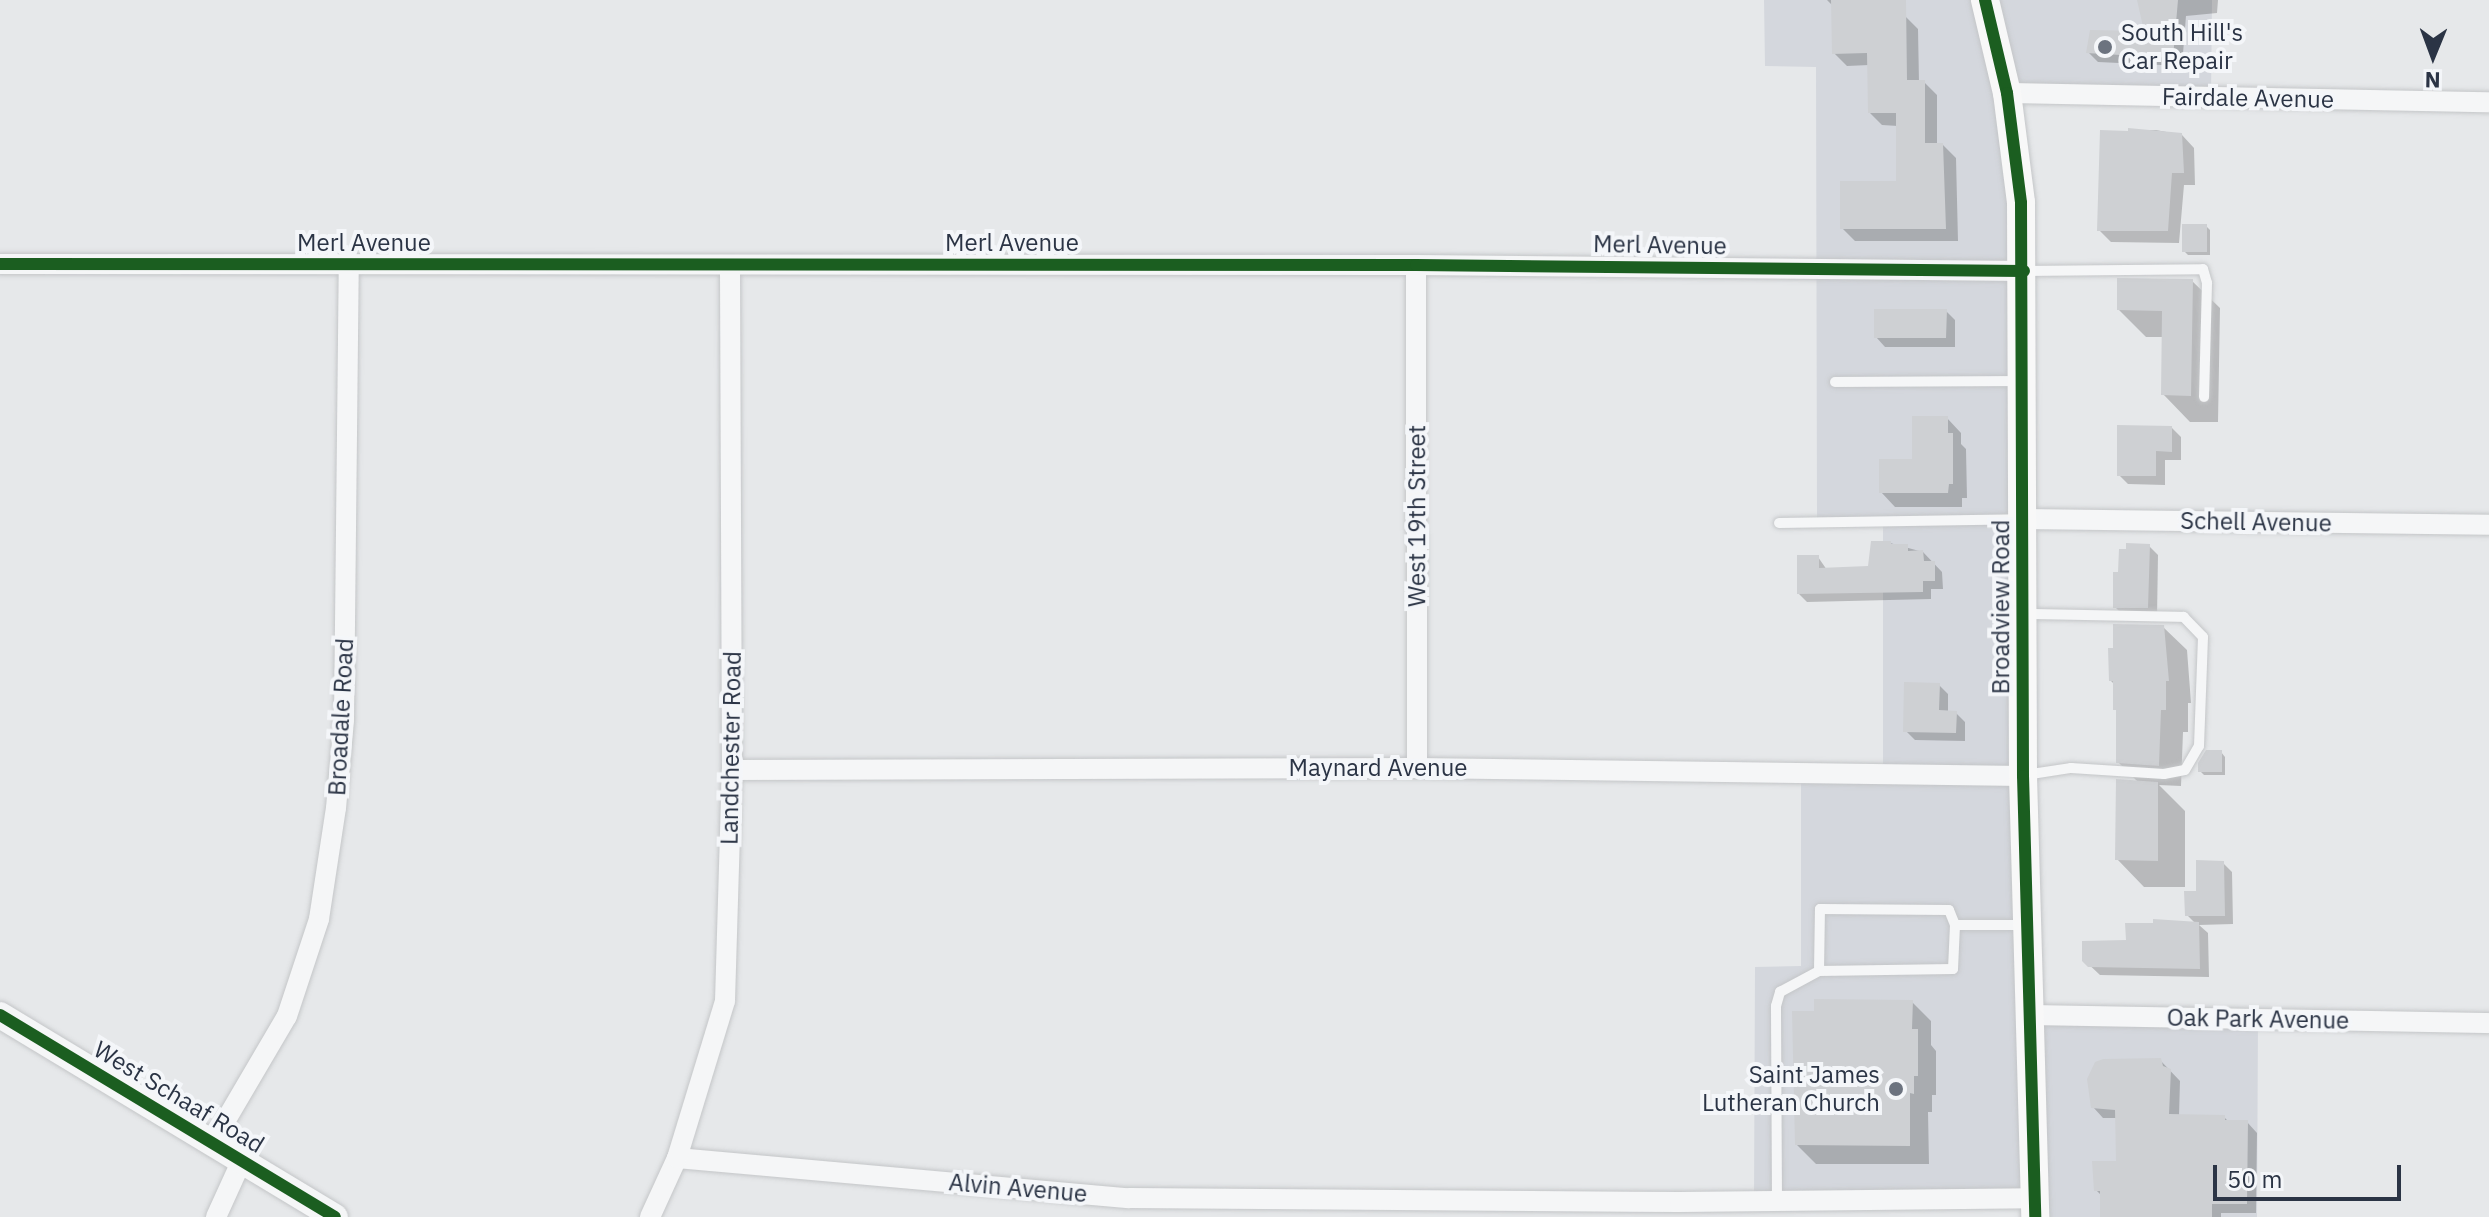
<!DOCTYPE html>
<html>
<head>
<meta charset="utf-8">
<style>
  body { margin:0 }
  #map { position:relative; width:2489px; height:1217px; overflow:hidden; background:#e6e8ea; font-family:"IBM Plex Sans",sans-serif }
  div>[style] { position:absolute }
  .built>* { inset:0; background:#d4d7dd }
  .shadow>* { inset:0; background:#0003 }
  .building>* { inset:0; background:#ced0d3 }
  .roads { filter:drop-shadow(0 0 2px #c4c6c8) drop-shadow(0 0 2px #c4c6c8) }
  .service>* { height:10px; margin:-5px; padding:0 5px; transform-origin:5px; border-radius:5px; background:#f5f6f7 }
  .minor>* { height:20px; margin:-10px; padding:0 10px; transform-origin:10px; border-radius:10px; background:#f5f6f7 }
  .tertiary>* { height:26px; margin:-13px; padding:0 13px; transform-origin:13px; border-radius:13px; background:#f5f6f7 }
  .secondary>* { height:28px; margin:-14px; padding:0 14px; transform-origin:14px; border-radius:14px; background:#f8f8f8 }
  .cycleway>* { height:12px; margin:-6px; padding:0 6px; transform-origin:6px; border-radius:6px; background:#1b5e20 }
  .dots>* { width:22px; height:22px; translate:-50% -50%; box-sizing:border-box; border:4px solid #f4f6f9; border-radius:50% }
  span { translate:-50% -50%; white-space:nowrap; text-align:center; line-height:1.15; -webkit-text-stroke:8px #f4f6f9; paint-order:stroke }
  .poi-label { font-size:24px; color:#2b3445 }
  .left { translate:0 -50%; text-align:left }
  .right { translate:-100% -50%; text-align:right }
  .street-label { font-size:24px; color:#2b3445 }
  .north { position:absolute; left:2393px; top:16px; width:80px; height:80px; -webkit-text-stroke:6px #f4f6f9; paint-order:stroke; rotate:181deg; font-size:22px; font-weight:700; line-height:32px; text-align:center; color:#2b3445 }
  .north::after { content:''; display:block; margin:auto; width:28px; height:36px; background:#2b3445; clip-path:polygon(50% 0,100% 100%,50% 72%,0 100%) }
  .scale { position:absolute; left:2213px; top:1165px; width:188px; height:36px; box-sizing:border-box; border:4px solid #2b3445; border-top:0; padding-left:10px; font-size:24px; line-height:28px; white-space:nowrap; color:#2b3445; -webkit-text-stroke:6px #f4f6f9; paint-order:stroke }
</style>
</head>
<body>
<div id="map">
  <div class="built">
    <div style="clip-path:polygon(1764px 0,2212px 0,2211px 97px,2008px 93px,2027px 1014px,2258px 1019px,2257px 1217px,2035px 1217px,2033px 1199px,1754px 1201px,1755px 967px,1801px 966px,1801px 773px,1883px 773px,1883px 522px,1817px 522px,1816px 67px,1765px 66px)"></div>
  </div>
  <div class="shadow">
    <div style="clip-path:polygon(1827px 0,1871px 0,1905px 16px,1918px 29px,1919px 82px,1924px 82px,1937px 95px,1937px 145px,1943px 145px,1956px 158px,1958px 241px,1855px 241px,1842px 228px,1898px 183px,1898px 126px,1882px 125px,1870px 113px,1869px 65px,1847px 66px,1834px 53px,1834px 7px)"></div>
    <div style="clip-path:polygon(2140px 0,2218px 0,2217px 13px,2186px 16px,2182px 66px,2098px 62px,2088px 52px,2146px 33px)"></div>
    <div style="clip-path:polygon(2156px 130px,2182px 135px,2194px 148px,2195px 185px,2184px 185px,2179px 243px,2111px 242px,2099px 230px,2102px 132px)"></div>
    <div style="clip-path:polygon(2206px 226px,2210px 230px,2210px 255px,2188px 255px,2184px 251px)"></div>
    <div style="clip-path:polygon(2192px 281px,2220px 308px,2218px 422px,2190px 422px,2163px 394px,2164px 337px,2146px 337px,2119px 310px)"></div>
    <div style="clip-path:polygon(1946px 311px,1955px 320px,1955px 347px,1885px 347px,1876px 337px)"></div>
    <div style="clip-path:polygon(1947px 418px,1961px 433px,1961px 444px,1966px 449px,1967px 498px,1962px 498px,1962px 507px,1895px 507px,1881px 492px,1914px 461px)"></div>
    <div style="clip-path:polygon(2172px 428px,2181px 437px,2181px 460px,2165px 460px,2165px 485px,2128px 484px,2119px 475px)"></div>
    <div style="clip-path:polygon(1890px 543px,1923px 552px,1942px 572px,1943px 589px,1931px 589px,1931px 599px,1807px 602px,1799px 594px,1818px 557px,1827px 570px,1870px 568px)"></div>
    <div style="clip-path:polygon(2149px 546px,2158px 555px,2157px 617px,2124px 616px,2115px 607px,2120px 574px,2128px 551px)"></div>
    <div style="clip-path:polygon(2163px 627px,2187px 650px,2191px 703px,2188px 703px,2188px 732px,2183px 732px,2181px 786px,2159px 785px,2185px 811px,2185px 887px,2144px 887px,2117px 859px,2138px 782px,2118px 762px,2118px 713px,2115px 685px,2111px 681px)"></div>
    <div style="clip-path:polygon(1939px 685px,1948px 694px,1948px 712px,1956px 713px,1965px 722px,1965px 741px,1915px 740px,1906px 731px)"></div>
    <div style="clip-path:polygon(2221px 752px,2225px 757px,2225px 775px,2204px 775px,2200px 771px)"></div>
    <div style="clip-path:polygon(2223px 863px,2232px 872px,2233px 924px,2199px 925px,2208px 933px,2209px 977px,2100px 975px,2084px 960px,2128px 942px,2195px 923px,2187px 915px,2198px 893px)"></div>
    <div style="clip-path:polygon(1912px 1002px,1931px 1021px,1931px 1045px,1936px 1051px,1936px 1095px,1932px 1095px,1932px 1112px,1928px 1112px,1929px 1164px,1816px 1164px,1796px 1144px,1816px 1013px)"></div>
    <div style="clip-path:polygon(2160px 1060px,2180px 1081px,2179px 1116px,2224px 1117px,2229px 1122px,2247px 1122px,2257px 1133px,2256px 1213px,2221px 1213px,2221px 1217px,2102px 1217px,2102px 1196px,2096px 1190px,2118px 1163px,2117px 1118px,2103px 1118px,2093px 1107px)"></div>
  </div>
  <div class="building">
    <div style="clip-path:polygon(1831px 0,1906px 0,1907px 80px,1925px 80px,1925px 143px,1943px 143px,1946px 229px,1840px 229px,1840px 181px,1896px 181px,1896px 113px,1868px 113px,1867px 53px,1832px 54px)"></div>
    <div style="clip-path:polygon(2137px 0,2178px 0,2173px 58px,2086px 53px,2090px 30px,2144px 31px)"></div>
    <div style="clip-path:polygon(2128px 128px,2182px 133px,2184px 173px,2172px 173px,2168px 231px,2097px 231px,2100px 130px,2128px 131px)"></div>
    <div style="clip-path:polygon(2182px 224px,2207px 224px,2207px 252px,2182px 252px)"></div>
    <div style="clip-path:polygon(2117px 278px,2193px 279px,2191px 396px,2161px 395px,2162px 311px,2117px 310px)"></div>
    <div style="clip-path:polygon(1874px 309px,1947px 309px,1946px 338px,1874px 338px)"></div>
    <div style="clip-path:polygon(1912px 416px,1948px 416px,1948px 433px,1953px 433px,1953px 484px,1949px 484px,1948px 493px,1879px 493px,1879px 459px,1912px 459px)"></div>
    <div style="clip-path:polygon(2117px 425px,2172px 426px,2172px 452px,2156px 451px,2156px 476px,2117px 476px)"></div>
    <div style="clip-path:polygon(1871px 541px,1891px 541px,1891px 544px,1908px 544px,1908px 551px,1923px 550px,1924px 561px,1935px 561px,1935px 581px,1923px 581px,1923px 592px,1797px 594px,1797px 555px,1819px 555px,1819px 568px,1868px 566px)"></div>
    <div style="clip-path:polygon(2126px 543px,2150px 544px,2148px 608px,2113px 608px,2113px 572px,2118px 572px,2119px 549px,2126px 549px)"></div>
    <div style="clip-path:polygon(2113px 624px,2164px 625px,2169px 681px,2166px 681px,2166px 710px,2161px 710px,2159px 766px,2116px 763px,2116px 710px,2113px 710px,2113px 681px,2109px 681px,2108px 648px,2113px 648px)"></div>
    <div style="clip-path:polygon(1904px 682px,1940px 683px,1939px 710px,1957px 711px,1956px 733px,1903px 732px)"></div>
    <div style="clip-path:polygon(2206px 750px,2222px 750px,2222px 772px,2198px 772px,2198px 763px)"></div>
    <div style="clip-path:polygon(2116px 779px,2158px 782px,2158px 861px,2115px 860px)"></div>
    <div style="clip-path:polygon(2196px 860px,2224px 861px,2225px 916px,2185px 916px,2184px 891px,2196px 891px)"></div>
    <div style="clip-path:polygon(2153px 919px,2199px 922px,2200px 969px,2088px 967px,2082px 961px,2082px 941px,2126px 940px,2125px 923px,2153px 923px)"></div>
    <div style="clip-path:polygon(1814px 999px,1913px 1000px,1912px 1029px,1918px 1029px,1918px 1076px,1914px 1076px,1914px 1094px,1910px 1093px,1910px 1146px,1795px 1145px,1792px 1011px,1814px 1011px)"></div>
    <div style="clip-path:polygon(2161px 1058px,2163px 1066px,2171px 1069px,2169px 1114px,2225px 1115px,2225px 1120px,2248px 1120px,2247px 1204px,2212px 1204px,2212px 1217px,2100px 1217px,2100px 1191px,2094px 1191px,2092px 1161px,2116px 1161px,2115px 1110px,2091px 1108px,2087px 1079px,2095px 1062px,2103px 1059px)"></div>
  </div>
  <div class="roads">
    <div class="service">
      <div style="left:2024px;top:271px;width:179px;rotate:-0.6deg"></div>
      <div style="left:2203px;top:269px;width:15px;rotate:74deg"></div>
      <div style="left:2207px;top:283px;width:114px;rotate:91.5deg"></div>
      <div style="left:1835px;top:382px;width:183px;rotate:-0.3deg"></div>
      <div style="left:1779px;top:523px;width:242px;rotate:-0.9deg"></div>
      <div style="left:2025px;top:775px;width:47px;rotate:-8.7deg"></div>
      <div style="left:2071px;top:768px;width:93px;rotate:3.7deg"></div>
      <div style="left:2164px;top:774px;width:21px;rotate:-11deg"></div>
      <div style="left:2185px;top:770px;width:28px;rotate:-60deg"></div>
      <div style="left:2199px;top:746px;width:109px;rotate:-87.9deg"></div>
      <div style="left:2203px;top:637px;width:28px;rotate:-134deg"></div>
      <div style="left:2184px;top:617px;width:159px;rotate:-178.9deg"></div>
      <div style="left:1819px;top:971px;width:62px;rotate:-89.1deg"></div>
      <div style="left:1820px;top:909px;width:129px;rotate:0.4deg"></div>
      <div style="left:1949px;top:910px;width:16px;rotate:68deg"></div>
      <div style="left:1955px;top:925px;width:69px"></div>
      <div style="left:1777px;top:1201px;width:195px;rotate:-90.3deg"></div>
      <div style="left:1776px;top:1006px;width:15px;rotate:-74deg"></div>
      <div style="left:1780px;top:992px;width:44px;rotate:-28.3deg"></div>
      <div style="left:1819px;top:971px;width:134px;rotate:-0.9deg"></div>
      <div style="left:1953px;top:969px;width:44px;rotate:-87.4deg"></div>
    </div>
    <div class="minor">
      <div style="left:2007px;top:93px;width:482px;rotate:1.1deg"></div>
      <div style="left:0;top:264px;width:1416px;rotate:0.04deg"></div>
      <div style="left:1416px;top:265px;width:608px;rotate:0.57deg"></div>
      <div style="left:1416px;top:265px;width:503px;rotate:89.89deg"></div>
      <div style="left:2023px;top:519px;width:466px;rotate:0.7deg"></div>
      <div style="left:732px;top:770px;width:685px;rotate:-0.17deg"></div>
      <div style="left:1417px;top:768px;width:606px;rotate:0.76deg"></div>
      <div style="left:2027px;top:1015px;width:462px;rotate:1deg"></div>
      <div style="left:213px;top:1142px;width:146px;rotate:-59.6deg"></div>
      <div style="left:287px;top:1016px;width:102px;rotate:-71.7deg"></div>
      <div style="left:319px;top:919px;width:112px;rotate:-81.3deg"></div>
      <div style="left:336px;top:808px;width:88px;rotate:-84.8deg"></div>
      <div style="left:344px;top:720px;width:455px;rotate:-89.4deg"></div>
      <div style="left:677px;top:1158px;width:454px;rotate:5.1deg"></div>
      <div style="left:1129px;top:1198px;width:551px;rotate:0.42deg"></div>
      <div style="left:1680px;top:1202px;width:353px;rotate:-0.6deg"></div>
      <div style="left:216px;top:1217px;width:63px;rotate:-65.5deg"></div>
      <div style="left:650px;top:1217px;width:65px;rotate:-65.4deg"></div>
      <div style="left:677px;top:1158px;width:164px;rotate:-73deg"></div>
      <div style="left:725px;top:1001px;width:231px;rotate:-88.3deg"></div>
      <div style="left:732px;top:770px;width:505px;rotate:-90.23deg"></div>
    </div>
    <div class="tertiary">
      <div style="left:0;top:1015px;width:391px;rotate:31.1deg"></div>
    </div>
    <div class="secondary">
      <div style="left:1985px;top:0;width:96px;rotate:76.7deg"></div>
      <div style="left:2007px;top:93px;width:111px;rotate:82.7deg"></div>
      <div style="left:2021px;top:203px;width:573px;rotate:89.8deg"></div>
      <div style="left:2023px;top:776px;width:441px;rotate:88.4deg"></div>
    </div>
  </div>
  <div class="cycleway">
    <div style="left:1985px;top:0;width:96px;rotate:76.7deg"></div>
    <div style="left:2007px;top:93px;width:111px;rotate:82.7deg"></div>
    <div style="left:2021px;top:203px;width:573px;rotate:89.8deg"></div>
    <div style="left:2023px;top:776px;width:441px;rotate:88.4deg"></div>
    <div style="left:0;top:264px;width:1416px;rotate:0.04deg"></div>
    <div style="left:1416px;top:265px;width:608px;rotate:0.57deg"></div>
    <div style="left:0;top:1015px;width:391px;rotate:31.1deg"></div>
  </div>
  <div class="dots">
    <div style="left:2105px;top:47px;background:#6c737f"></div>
    <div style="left:1896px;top:1089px;background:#6c737f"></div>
  </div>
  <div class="poi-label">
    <span class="left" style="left:2121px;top:47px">South Hill's<br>Car Repair</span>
    <span class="right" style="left:1880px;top:1089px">Saint James<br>Lutheran Church</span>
  </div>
  <div class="street-label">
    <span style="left:2248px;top:98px;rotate:1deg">Fairdale Avenue</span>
    <span style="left:364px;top:243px">Merl Avenue</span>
    <span style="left:1012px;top:243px">Merl Avenue</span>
    <span style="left:1660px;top:245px;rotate:1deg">Merl Avenue</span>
    <span style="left:1417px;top:516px;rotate:-90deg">West 19th Street</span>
    <span style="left:2256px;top:522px;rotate:1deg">Schell Avenue</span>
    <span style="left:2001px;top:607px;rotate:-90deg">Broadview Road</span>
    <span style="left:341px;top:717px;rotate:-87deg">Broadale Road</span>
    <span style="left:731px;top:748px;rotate:-89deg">Landchester Road</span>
    <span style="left:1378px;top:768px">Maynard Avenue</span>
    <span style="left:2258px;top:1019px;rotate:1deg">Oak Park Avenue</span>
    <span style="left:179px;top:1097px;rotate:31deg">West Schaaf Road</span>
    <span style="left:1018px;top:1188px;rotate:5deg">Alvin Avenue</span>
  </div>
  <div class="north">N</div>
  <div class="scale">50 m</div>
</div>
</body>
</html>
